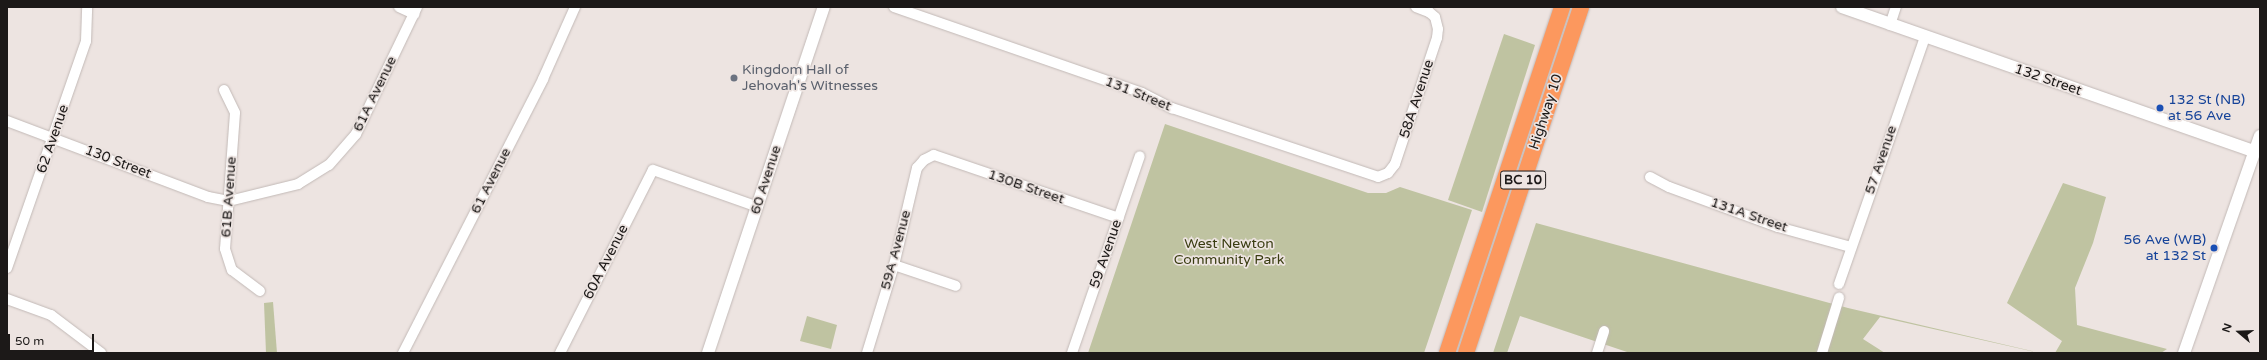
<!DOCTYPE html>
<html>
<head>
<meta charset="utf-8">
<style>
  body { margin:0 }
  #map { position:relative; width:2267px; height:360px; overflow:hidden; background:#ede4e1; font-family:"Varela Round",sans-serif }
  div>[style] { position:absolute }
  .green>* { inset:0; background:#bfc3a1 }
  .roads { filter:drop-shadow(0 0 1px #c2b9b6) drop-shadow(0 0 1px #c2b9b6) }
  .minor>* { height:10px; margin:-5px; padding:0 5px; transform-origin:5px; border-radius:5px; background:#fff }
  .tertiary>* { height:12px; margin:-6px; padding:0 6px; transform-origin:6px; border-radius:6px; background:#fff }
  .trunk>* { height:16px; margin:-8px; padding:0 8px; transform-origin:8px; border-radius:8px; background:#fc985e }
  .dots>* { width:11px; height:11px; translate:-50% -50%; box-sizing:border-box; border:2px solid #ede4e1; border-radius:50% }
  span { translate:-50% -50%; white-space:nowrap; text-align:center; line-height:1.15; -webkit-text-stroke:3.5px #ede4e1; paint-order:stroke }
  .shield-label span { padding:1px 3px; background:#ede4e1; border:1px solid; border-radius:3px; -webkit-text-stroke-width:0 }
  .shield-label { font-size:13px; color:#1c1918; font-weight:700 }
  .worship-label { font-size:14px; color:#5b616d }
  .left { translate:0 -50%; text-align:left }
  .street-label { font-size:14px; color:#1c1918 }
  .transit-label { font-size:14px; color:#164399 }
  .right { translate:-100% -50%; text-align:right }
  .park-label { font-size:14px; color:#393c11 }
  .frame { position:absolute; inset:0; border:8px solid #1c1918; pointer-events:none }
  .north { position:absolute; left:2219px; top:312px; width:40px; height:40px; -webkit-text-stroke:3px #ede4e1; paint-order:stroke; rotate:289deg; font-size:11px; font-weight:700; line-height:16px; text-align:center; color:#1c1918 }
  .north::after { content:''; display:block; margin:auto; width:14px; height:18px; background:#1c1918; clip-path:polygon(50% 0,100% 100%,50% 72%,0 100%) }
  .scale { position:absolute; left:8px; top:334px; width:86px; height:18px; box-sizing:border-box; border:2px solid #1c1918; border-top:0; padding-left:5px; font-size:12px; line-height:14px; white-space:nowrap; color:#1c1918; -webkit-text-stroke:3px #ede4e1; paint-order:stroke }
</style>
</head>
<body>
<div id="map">
  <div class="green">
    <div style="clip-path:polygon(1504px 34px,1535px 45px,1482px 212px,1448px 200px)"></div>
    <div style="clip-path:polygon(1165px 124px,1368px 193px,1386px 193px,1400px 187px,1472px 210px,1424px 353px,1088px 353px)"></div>
    <div style="clip-path:polygon(2063px 183px,2106px 197px,2093px 243px,2075px 288px,2077px 325px,2167px 349px,2161px 353px,2055px 353px,2062px 341px,2007px 303px)"></div>
    <div style="clip-path:polygon(1536px 223px,1848px 308px,2040px 353px,1880px 317px,1863px 339px,1885px 353px,1630px 353px,1520px 316px,1507px 353px,1493px 353px)"></div>
    <div style="clip-path:polygon(273px 302px,277px 353px,266px 353px,264px 303px)"></div>
    <div style="clip-path:polygon(807px 316px,837px 325px,831px 349px,800px 341px)"></div>
  </div>
  <div class="roads">
    <div class="minor">
      <div style="left:399px;top:7px;width:17px;rotate:25deg"></div>
      <div style="left:894px;top:7px;width:262px;rotate:19.1deg"></div>
      <div style="left:1142px;top:93px;width:34px;rotate:27deg"></div>
      <div style="left:1172px;top:108px;width:217px;rotate:18.5deg"></div>
      <div style="left:1378px;top:177px;width:11px;rotate:-22deg"></div>
      <div style="left:1388px;top:173px;width:11px;rotate:-52deg"></div>
      <div style="left:1395px;top:164px;width:133px;rotate:-71.6deg"></div>
      <div style="left:1437px;top:38px;width:9px;rotate:-84deg"></div>
      <div style="left:1438px;top:29px;width:12px;rotate:-104deg"></div>
      <div style="left:1435px;top:17px;width:8px;rotate:-140deg"></div>
      <div style="left:1429px;top:12px;width:14px;rotate:-159deg"></div>
      <div style="left:1890px;top:25px;width:19px;rotate:-72deg"></div>
      <div style="left:224px;top:90px;width:25px;rotate:64deg"></div>
      <div style="left:235px;top:113px;width:136px;rotate:94.2deg"></div>
      <div style="left:225px;top:249px;width:22px;rotate:72deg"></div>
      <div style="left:232px;top:270px;width:35px;rotate:37deg"></div>
      <div style="left:7px;top:121px;width:215px;rotate:20.7deg"></div>
      <div style="left:208px;top:197px;width:21px;rotate:11deg"></div>
      <div style="left:229px;top:201px;width:71px;rotate:-13.8deg"></div>
      <div style="left:298px;top:184px;width:36px;rotate:-32deg"></div>
      <div style="left:329px;top:165px;width:41px;rotate:-48.9deg"></div>
      <div style="left:356px;top:134px;width:141px;rotate:-64.3deg"></div>
      <div style="left:1650px;top:177px;width:21px;rotate:28deg"></div>
      <div style="left:1669px;top:187px;width:116px;rotate:20.2deg"></div>
      <div style="left:1778px;top:227px;width:76px;rotate:15.3deg"></div>
      <div style="left:894px;top:265px;width:65px;rotate:18.7deg"></div>
      <div style="left:7px;top:268px;width:240px;rotate:-70.8deg"></div>
      <div style="left:86px;top:41px;width:34px;rotate:-88deg"></div>
      <div style="left:1839px;top:284px;width:262px;rotate:-70.8deg"></div>
      <div style="left:7px;top:299px;width:47px;rotate:20deg"></div>
      <div style="left:51px;top:315px;width:63px;rotate:37.2deg"></div>
      <div style="left:403px;top:353px;width:308px;rotate:-62.9deg"></div>
      <div style="left:543px;top:79px;width:79px;rotate:-66deg"></div>
      <div style="left:560px;top:353px;width:205px;rotate:-63.1deg"></div>
      <div style="left:653px;top:170px;width:111px;rotate:19.4deg"></div>
      <div style="left:867px;top:353px;width:92px;rotate:-72.9deg"></div>
      <div style="left:894px;top:265px;width:100px;rotate:-76.7deg"></div>
      <div style="left:917px;top:168px;width:11px;rotate:-49deg"></div>
      <div style="left:924px;top:160px;width:11px;rotate:-27deg"></div>
      <div style="left:934px;top:155px;width:195px;rotate:18.8deg"></div>
      <div style="left:1072px;top:353px;width:208px;rotate:-71deg"></div>
      <div style="left:1597px;top:353px;width:23px;rotate:-72deg"></div>
      <div style="left:1822px;top:353px;width:58px;rotate:-72.8deg"></div>
    </div>
    <div class="tertiary">
      <div style="left:1842px;top:7px;width:438px;rotate:19.3deg"></div>
      <div style="left:708px;top:353px;width:365px;rotate:-71.5deg"></div>
      <div style="left:2184px;top:353px;width:230px;rotate:-70.7deg"></div>
    </div>
    <div class="trunk">
      <div style="left:1447px;top:353px;width:365px;rotate:-71.6deg"></div>
      <div style="left:1466px;top:353px;width:365px;rotate:-71.6deg"></div>
    </div>
  </div>
  <div class="dots">
    <div style="left:734px;top:78px;background:#6b7280"></div>
    <div style="left:2160px;top:108px;background:#1a4fb4"></div>
    <div style="left:2214px;top:248px;background:#1a4fb4"></div>
  </div>
  <div class="shield-label">
    <span style="left:1523px;top:180px">BC 10</span>
  </div>
  <div class="worship-label">
    <span class="left" style="left:742px;top:78px">Kingdom Hall of<br>Jehovah's Witnesses</span>
  </div>
  <div class="street-label">
    <span style="left:2048px;top:80px;rotate:19deg">132 Street</span>
    <span style="left:375px;top:94px;rotate:-64deg">61A Avenue</span>
    <span style="left:1138px;top:94px;rotate:22deg">131 Street</span>
    <span style="left:1417px;top:99px;rotate:-72deg">58A Avenue</span>
    <span style="left:1546px;top:112px;rotate:-72deg">Highway 10</span>
    <span style="left:53px;top:139px;rotate:-71deg">62 Avenue</span>
    <span style="left:1881px;top:160px;rotate:-71deg">57 Avenue</span>
    <span style="left:118px;top:162px;rotate:21deg">130 Street</span>
    <span style="left:766px;top:180px;rotate:-72deg">60 Avenue</span>
    <span style="left:491px;top:181px;rotate:-63deg">61 Avenue</span>
    <span style="left:1026px;top:187px;rotate:19deg">130B Street</span>
    <span style="left:229px;top:197px;rotate:-86deg">61B Avenue</span>
    <span style="left:1749px;top:215px;rotate:19deg">131A Street</span>
    <span style="left:896px;top:250px;rotate:-75deg">59A Avenue</span>
    <span style="left:1106px;top:254px;rotate:-71deg">59 Avenue</span>
    <span style="left:606px;top:262px;rotate:-63deg">60A Avenue</span>
  </div>
  <div class="transit-label">
    <span class="left" style="left:2168px;top:108px">132 St (NB)<br>at 56 Ave</span>
    <span class="right" style="left:2206px;top:248px">56 Ave (WB)<br>at 132 St</span>
  </div>
  <div class="park-label">
    <span style="left:1229px;top:252px">West Newton<br>Community Park</span>
  </div>
  <div class="frame"></div>
  <div class="north">N</div>
  <div class="scale">50 m</div>
</div>
</body>
</html>
